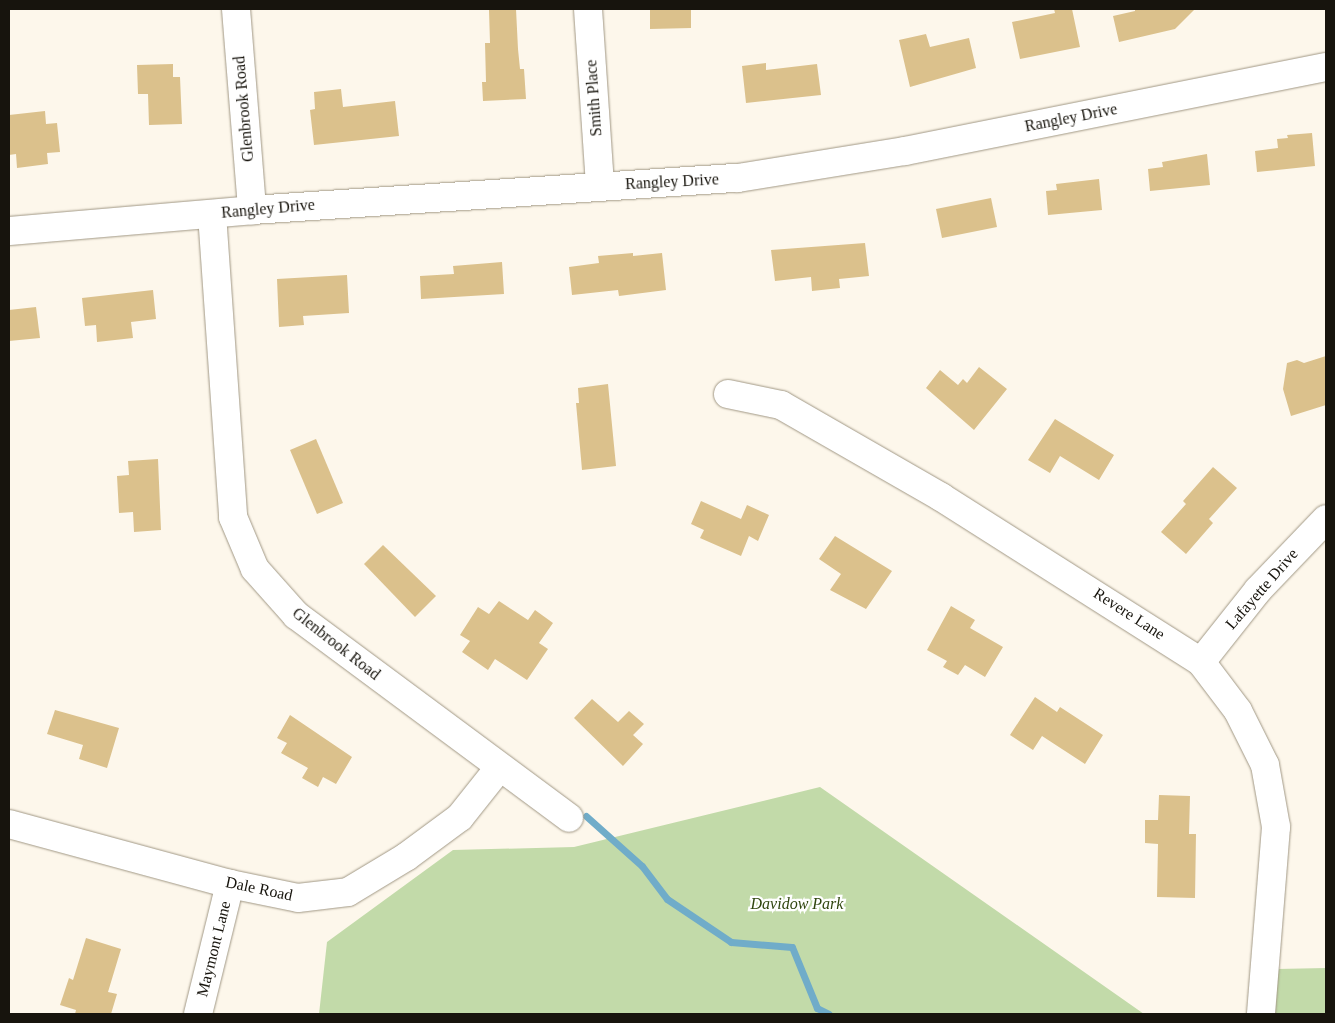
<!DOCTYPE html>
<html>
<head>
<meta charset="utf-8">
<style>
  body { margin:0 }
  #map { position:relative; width:1335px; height:1023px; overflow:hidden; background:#fdf7eb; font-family:Georgia,serif }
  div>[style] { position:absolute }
  .green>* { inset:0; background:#c2daa9 }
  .stream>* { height:7px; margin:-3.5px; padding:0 3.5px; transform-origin:3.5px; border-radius:3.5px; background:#70acc9 }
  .building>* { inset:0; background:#dbc18c }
  .roads { filter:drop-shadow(0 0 1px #a19885) drop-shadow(0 0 1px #a19885) }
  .minor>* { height:28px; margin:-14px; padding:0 14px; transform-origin:14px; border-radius:14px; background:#fff }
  span { translate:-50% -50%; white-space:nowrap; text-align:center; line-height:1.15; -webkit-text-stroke:4.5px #fff; paint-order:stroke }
  .street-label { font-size:16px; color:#17140d }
  .park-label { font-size:16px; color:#2f450e; font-style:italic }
  .frame { position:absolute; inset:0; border:10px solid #17140d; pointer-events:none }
</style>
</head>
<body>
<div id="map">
  <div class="green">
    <div style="clip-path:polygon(820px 787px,1144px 1014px,319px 1014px,327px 942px,453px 850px,574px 847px)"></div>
    <div style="clip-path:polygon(1326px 968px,1326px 1014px,1271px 1014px,1277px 969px)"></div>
  </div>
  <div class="stream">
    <div style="left:586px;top:816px;width:75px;rotate:41.8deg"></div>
    <div style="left:642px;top:866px;width:41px;rotate:52.9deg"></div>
    <div style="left:667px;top:899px;width:77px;rotate:33.9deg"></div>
    <div style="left:731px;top:942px;width:61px;rotate:4.7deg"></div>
    <div style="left:792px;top:947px;width:66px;rotate:67.7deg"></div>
    <div style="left:817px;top:1008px;width:13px;rotate:27deg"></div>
  </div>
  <div class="building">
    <div style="clip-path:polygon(516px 9px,518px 49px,520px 69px,524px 69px,526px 99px,483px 101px,482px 82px,486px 82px,485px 43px,490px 43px,489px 10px)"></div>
    <div style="clip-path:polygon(650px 9px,691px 9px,691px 28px,650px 29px)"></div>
    <div style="clip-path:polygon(1054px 9px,1072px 9px,1080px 47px,1020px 59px,1012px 22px,1055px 13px)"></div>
    <div style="clip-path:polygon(1135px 9px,1195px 9px,1175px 29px,1119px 42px,1113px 16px,1135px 11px)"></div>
    <div style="clip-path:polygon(926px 34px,930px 47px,969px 38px,976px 68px,910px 87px,899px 40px)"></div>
    <div style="clip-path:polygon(766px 63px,766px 70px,817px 64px,821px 95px,746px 103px,742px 66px)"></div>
    <div style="clip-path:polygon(173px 64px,173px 77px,180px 77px,182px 124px,149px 125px,148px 94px,138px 94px,137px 65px)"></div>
    <div style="clip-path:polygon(341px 89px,343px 107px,395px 101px,399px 136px,314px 145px,310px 110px,315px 109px,314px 92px)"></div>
    <div style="clip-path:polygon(45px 111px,46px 124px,57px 123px,60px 152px,47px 153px,48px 164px,17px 168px,16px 154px,9px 155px,9px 115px)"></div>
    <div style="clip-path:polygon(1312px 133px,1315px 166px,1257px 172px,1255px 151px,1278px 148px,1277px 139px,1288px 138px,1287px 135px)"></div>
    <div style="clip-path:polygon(1207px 154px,1210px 185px,1150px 191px,1148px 169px,1163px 167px,1162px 162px)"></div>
    <div style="clip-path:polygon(1099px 179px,1102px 210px,1048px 215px,1046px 191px,1057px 190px,1056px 184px)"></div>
    <div style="clip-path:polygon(991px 198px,997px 227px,942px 238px,936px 209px)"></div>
    <div style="clip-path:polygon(865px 243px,869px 276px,839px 279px,840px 288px,812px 291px,811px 277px,775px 281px,771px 250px)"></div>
    <div style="clip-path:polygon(633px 253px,633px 256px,662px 253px,666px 290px,619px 296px,618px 290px,572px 295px,569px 267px,599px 263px,598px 256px)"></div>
    <div style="clip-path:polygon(502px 262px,504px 294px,421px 299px,420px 276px,454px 274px,453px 266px)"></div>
    <div style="clip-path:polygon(347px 275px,349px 313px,303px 316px,304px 325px,279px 327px,277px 279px)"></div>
    <div style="clip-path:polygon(153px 290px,156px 319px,131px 322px,133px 338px,97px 342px,96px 325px,85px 326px,82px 298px)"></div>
    <div style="clip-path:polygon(36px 307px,40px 338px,9px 341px,9px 310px)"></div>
    <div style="clip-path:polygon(1326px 356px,1326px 405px,1291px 416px,1283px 389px,1287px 363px,1297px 360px,1304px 363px)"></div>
    <div style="clip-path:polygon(979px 367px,1007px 389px,974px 430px,926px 388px,940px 370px,958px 385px,963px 379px,967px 383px)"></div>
    <div style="clip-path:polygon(608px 384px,616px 466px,582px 470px,576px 403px,579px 403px,578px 388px)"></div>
    <div style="clip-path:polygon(1055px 419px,1114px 455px,1099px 480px,1060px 456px,1050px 473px,1028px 460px)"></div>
    <div style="clip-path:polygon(316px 439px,343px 503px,317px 514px,290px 450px)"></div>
    <div style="clip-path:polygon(158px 459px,161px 530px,134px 532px,133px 512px,119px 513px,117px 476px,129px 475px,128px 461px)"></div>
    <div style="clip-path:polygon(1213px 467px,1237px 488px,1209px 519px,1213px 523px,1186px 554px,1161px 532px,1186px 504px,1183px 501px)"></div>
    <div style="clip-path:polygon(701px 501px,741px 519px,747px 505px,769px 515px,758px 541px,749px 536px,741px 556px,700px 538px,704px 530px,691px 524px)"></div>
    <div style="clip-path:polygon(835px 536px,892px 571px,866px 609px,830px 590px,841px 574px,819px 559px)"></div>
    <div style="clip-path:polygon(383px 545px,436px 596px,415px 617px,364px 564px)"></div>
    <div style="clip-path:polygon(499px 601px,528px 620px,535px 610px,553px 623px,539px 643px,548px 649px,527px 680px,495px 659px,488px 670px,462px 652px,470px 641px,460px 635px,478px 607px,489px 614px)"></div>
    <div style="clip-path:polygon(951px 606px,975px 620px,970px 628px,1003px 647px,985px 677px,965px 665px,958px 675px,943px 667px,947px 661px,927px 650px)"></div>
    <div style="clip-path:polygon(1035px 697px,1057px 712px,1060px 707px,1103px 735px,1085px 764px,1042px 736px,1033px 750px,1010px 735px)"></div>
    <div style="clip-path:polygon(592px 699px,618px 722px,629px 711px,644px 724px,633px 735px,643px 744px,623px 766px,574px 718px)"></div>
    <div style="clip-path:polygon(55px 710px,119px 728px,107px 768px,79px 759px,83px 745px,47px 734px)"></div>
    <div style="clip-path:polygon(290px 715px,352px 757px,336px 784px,323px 777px,318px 787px,302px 778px,308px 768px,281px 753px,287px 743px,277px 738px)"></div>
    <div style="clip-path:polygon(1159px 795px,1190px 796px,1189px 834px,1196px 834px,1195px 898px,1157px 897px,1158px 844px,1145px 843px,1145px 820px,1158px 820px)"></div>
    <div style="clip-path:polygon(86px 938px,121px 949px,108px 992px,117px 994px,111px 1014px,75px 1014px,76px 1010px,60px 1005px,69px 978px,73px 980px)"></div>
  </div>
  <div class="roads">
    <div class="minor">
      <div style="left:236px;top:9px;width:202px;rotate:85.4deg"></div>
      <div style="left:588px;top:9px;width:178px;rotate:86.1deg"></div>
      <div style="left:212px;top:214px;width:304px;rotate:86deg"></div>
      <div style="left:233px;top:517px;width:56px;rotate:67.1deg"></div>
      <div style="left:255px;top:569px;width:62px;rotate:48.3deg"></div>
      <div style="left:296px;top:615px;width:340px;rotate:36.6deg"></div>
      <div style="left:9px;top:231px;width:244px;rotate:-4.9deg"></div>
      <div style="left:252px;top:210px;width:487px;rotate:-3.8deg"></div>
      <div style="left:738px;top:178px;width:169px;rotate:-9.2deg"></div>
      <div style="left:905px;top:151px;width:429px;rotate:-11.3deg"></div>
      <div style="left:728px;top:394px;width:54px;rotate:11.7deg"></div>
      <div style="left:781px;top:405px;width:185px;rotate:29.9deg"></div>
      <div style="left:941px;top:497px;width:308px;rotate:32.4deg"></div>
      <div style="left:1201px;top:662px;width:61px;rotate:52.9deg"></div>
      <div style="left:1238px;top:711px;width:60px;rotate:63.4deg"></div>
      <div style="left:1265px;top:765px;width:63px;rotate:79.9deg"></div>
      <div style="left:1276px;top:827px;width:188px;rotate:94.6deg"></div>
      <div style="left:1201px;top:662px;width:92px;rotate:-51.6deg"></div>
      <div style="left:1258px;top:590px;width:98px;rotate:-46.2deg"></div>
      <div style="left:9px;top:824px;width:229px;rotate:15.2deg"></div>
      <div style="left:230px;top:884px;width:69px;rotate:11.6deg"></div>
      <div style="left:298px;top:898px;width:50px;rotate:-6.8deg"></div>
      <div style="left:348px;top:892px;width:68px;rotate:-31.1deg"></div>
      <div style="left:406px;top:857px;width:67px;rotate:-36.5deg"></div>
      <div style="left:460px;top:817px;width:63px;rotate:-51.5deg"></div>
      <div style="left:198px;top:1014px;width:134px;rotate:-76.2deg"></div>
    </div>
  </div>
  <div class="street-label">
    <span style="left:594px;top:98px;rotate:-94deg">Smith Place</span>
    <span style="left:244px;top:109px;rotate:-95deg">Glenbrook Road</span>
    <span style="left:1071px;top:118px;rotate:-11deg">Rangley Drive</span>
    <span style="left:672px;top:182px;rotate:-3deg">Rangley Drive</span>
    <span style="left:268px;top:209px;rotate:-5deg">Rangley Drive</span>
    <span style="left:1262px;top:589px;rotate:-49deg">Lafayette Drive</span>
    <span style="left:1129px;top:614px;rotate:33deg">Revere Lane</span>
    <span style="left:336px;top:644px;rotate:38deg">Glenbrook Road</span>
    <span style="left:259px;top:889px;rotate:12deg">Dale Road</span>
    <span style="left:214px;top:949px;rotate:-76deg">Maymont Lane</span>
  </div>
  <div class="park-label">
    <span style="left:797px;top:904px">Davidow Park</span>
  </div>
  <div class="frame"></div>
</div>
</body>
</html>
